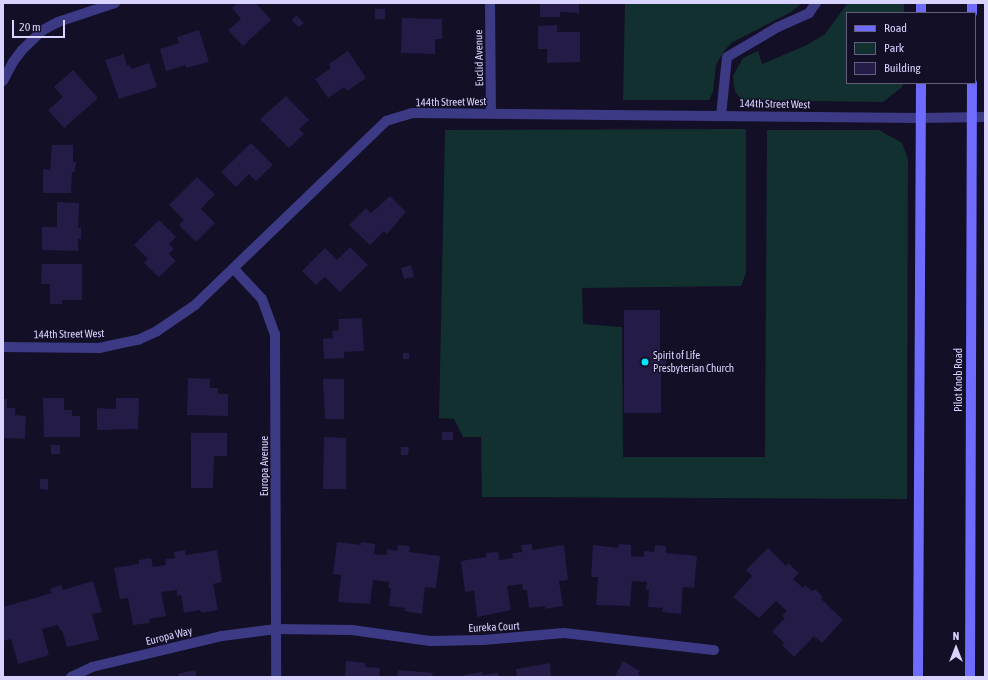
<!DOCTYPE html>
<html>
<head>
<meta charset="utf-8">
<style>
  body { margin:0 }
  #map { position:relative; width:988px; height:680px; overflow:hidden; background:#130f26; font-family:"Asap Condensed",sans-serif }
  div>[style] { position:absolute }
  .green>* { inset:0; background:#12302f }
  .building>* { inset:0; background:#241b47 }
  .service>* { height:10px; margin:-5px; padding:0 5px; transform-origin:5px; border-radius:5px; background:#3d3a85 }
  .minor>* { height:10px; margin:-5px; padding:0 5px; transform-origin:5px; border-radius:5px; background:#3d3a85 }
  .secondary>* { height:10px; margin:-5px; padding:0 5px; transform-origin:5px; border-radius:5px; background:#6f6bff }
  .dots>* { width:11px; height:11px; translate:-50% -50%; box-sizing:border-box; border:2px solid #130f26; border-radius:50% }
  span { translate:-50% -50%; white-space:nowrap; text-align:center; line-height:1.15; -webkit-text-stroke:3px #130f26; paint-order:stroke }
  .street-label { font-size:11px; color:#d9d4ff }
  .poi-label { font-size:11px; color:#d9d4ff }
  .left { translate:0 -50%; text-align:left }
  .frame { position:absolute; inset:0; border:4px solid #d9d4ff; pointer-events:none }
  .legend { position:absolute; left:846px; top:12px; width:130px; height:72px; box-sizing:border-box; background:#130f26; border:1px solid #625e7d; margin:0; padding:5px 7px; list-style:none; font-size:12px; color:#d9d4ff }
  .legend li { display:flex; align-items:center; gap:8px; height:20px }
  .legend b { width:20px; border:1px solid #625e7d }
  .north { position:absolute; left:936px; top:628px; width:40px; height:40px; -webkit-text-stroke:3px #130f26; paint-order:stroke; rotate:0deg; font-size:11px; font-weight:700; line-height:16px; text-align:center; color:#d9d4ff }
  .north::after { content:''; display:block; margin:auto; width:14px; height:18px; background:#d9d4ff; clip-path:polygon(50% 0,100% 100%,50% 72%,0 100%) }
  .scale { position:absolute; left:12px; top:20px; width:53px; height:18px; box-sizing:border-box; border:2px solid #d9d4ff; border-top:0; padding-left:5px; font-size:12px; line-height:14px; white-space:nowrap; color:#d9d4ff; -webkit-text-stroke:3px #130f26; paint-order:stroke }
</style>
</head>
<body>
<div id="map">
  <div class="green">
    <div style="clip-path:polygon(625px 3px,802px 3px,791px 12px,731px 43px,724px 51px,716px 65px,713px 92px,709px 100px,623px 100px)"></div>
    <div style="clip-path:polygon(848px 3px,904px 3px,904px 13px,847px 13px,847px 83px,903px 83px,902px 87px,883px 102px,742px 100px,735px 92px,733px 76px,743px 58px,758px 51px,762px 64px,807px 45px,825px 34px)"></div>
    <div style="clip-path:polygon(746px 129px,746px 273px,741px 286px,582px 288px,583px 324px,622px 327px,623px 457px,765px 457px,767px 130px,879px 130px,902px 143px,908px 159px,907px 499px,482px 497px,481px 437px,463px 437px,454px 419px,439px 418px,445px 130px)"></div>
  </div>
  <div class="building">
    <div style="clip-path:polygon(238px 3px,256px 3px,271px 20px,243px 46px,228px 30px,241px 19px,232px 8px)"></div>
    <div style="clip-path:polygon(540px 3px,579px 3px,579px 13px,560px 12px,560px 17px,540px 17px)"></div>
    <div style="clip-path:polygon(375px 9px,385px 9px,385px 19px,375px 19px)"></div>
    <div style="clip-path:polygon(296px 15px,304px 23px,299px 27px,292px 21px)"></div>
    <div style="clip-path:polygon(402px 18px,442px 19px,442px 39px,435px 39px,435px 54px,401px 53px)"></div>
    <div style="clip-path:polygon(557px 25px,557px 32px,580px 32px,580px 62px,547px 63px,547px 49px,538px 49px,538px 26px)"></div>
    <div style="clip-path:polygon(199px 30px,209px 62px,186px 68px,185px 65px,166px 71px,160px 49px,179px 43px,177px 37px)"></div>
    <div style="clip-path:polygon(348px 51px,366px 78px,347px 91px,344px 87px,328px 98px,315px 79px,331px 68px,329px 64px)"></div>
    <div style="clip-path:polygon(124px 54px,127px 66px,130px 65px,131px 69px,149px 63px,157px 87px,119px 99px,105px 60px)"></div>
    <div style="clip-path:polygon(73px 70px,98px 98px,64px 128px,48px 110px,63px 97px,54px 87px)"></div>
    <div style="clip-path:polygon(286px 96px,309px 120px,299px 129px,304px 134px,289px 148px,260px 119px)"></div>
    <div style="clip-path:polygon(251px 143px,273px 165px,256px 181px,249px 174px,236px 187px,221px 172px)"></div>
    <div style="clip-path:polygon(52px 145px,73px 145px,73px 162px,76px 162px,75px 172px,72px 172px,71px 193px,43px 193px,43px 169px,50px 170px)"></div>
    <div style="clip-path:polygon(197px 177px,215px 194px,201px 209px,215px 223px,196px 242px,179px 225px,184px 220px,169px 205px)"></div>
    <div style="clip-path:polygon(390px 196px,406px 212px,387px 234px,384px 231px,370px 245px,349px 225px,366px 208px,371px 213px)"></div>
    <div style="clip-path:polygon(57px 202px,79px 203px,78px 228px,81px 228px,81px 239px,78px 239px,78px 251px,42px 250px,42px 227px,57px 227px)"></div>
    <div style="clip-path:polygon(159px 220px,176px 237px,169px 244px,174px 249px,169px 254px,176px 261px,159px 277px,144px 263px,148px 259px,134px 245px)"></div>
    <div style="clip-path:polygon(350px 247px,368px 265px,340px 292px,325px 277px,316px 285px,302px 271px,325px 248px,337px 260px)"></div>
    <div style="clip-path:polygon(42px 264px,82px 264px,82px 300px,62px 300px,62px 304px,50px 304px,50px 284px,41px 284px)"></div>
    <div style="clip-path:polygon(411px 265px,414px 277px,404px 279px,401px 268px)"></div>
    <div style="clip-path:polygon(624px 310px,660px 310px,660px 357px,666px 357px,666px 367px,661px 367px,661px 413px,624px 413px)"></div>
    <div style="clip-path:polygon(362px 318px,364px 351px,344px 352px,344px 358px,324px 359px,323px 339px,333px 338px,332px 331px,339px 330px,338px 319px)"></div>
    <div style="clip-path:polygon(403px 353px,409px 353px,409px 359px,403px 359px)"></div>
    <div style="clip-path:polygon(188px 378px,210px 379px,210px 388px,218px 388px,218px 394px,228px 394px,228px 416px,187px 415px)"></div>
    <div style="clip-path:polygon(323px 379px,344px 379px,344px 419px,325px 419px)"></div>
    <div style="clip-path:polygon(43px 398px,64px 398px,64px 410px,72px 410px,72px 416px,80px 416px,80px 437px,44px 437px)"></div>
    <div style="clip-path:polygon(116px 398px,139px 398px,138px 429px,97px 430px,97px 408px,116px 409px)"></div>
    <div style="clip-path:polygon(3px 399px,7px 399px,7px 408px,15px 408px,15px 415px,26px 416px,25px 439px,3px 438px)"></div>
    <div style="clip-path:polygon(442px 432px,453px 432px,453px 440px,442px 440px)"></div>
    <div style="clip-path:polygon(191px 433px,227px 433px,227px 456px,214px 456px,213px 488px,191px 488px)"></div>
    <div style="clip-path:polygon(324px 437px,346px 438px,346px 489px,323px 489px)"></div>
    <div style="clip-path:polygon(51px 445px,60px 445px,60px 454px,51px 454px)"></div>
    <div style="clip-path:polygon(401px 447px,409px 447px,408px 455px,401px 455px)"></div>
    <div style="clip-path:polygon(40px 479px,48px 479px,48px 490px,40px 489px)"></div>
    <div style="clip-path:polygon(337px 542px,361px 545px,361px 542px,375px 544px,374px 554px,387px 555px,387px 549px,397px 551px,398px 545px,410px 546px,409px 552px,440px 556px,436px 588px,425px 587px,422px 614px,404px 611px,405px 608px,389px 606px,391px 588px,388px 588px,389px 582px,373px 580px,370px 604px,338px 602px,341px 575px,333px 574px)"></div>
    <div style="clip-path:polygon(532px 544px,532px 550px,564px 545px,568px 580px,559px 581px,563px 606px,545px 609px,545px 606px,529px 608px,527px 590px,523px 590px,522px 584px,507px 586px,511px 610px,477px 617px,474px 591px,465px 592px,461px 561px,486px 557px,486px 553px,498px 552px,499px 560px,513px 558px,512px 553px,522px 552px,521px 545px)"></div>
    <div style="clip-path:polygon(619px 544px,631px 545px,631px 556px,644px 557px,644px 551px,654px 552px,655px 545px,666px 546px,666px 553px,697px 556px,694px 588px,683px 587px,681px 614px,662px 612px,663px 608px,648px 607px,649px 590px,646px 590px,647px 582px,632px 581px,630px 606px,596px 605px,598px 577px,591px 577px,593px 545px,618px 548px)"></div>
    <div style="clip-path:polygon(768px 548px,786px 566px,788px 563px,799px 573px,793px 579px,803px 588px,805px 585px,812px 591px,815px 589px,823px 597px,821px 599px,843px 620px,822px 643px,814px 636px,794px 657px,782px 645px,784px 643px,772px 631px,785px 618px,782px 616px,787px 611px,776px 601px,759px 618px,733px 597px,752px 576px,746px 570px)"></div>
    <div style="clip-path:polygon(185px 550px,186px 555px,217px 550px,222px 582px,213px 584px,218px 610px,201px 613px,200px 610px,184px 613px,181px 595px,177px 596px,177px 590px,161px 592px,166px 616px,149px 619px,150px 623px,133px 625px,128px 598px,120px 599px,114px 568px,139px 564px,139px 560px,151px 558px,153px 567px,166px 565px,165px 559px,175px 558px,174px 552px)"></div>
    <div style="clip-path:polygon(93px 581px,102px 612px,92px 614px,99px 640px,67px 647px,62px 630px,60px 630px,58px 625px,42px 629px,49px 655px,18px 664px,11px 639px,3px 641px,3px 607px,52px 593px,50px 589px,61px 585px,63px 590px)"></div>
    <div style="clip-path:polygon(346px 661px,366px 663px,365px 667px,380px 668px,379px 677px,345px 677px)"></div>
    <div style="clip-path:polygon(623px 661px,640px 671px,638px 674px,643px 677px,615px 677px)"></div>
    <div style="clip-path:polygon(550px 663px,551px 677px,517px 677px,516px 669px)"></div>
    <div style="clip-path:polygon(195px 670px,197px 677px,179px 677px,178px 674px)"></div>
    <div style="clip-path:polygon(398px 670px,433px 673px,432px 677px,397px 677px)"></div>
    <div style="clip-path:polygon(482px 672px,483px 675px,498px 673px,499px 677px,465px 677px,464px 675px)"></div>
  </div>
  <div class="service">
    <div style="left:721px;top:116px;width:59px;rotate:-84.2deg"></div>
    <div style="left:727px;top:57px;width:59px;rotate:-30.5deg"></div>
    <div style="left:778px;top:27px;width:34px;rotate:-24deg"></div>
    <div style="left:809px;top:13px;width:12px;rotate:-55deg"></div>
  </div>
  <div class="minor">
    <div style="left:490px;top:3px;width:110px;rotate:89.5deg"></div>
    <div style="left:3px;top:81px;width:21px;rotate:-62deg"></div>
    <div style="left:13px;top:62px;width:15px;rotate:-53deg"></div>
    <div style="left:22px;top:50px;width:29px;rotate:-44deg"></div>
    <div style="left:43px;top:30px;width:17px;rotate:-28deg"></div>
    <div style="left:58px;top:22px;width:60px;rotate:-18.4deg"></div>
    <div style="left:234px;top:269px;width:41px;rotate:47deg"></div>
    <div style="left:262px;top:299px;width:37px;rotate:70deg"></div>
    <div style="left:275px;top:334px;width:343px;rotate:89.8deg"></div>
    <div style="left:3px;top:347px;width:96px;rotate:0.6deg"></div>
    <div style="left:99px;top:348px;width:40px;rotate:-12deg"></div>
    <div style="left:138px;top:340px;width:21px;rotate:-25deg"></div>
    <div style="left:157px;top:331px;width:46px;rotate:-34.4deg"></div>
    <div style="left:195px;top:305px;width:265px;rotate:-43.9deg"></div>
    <div style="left:386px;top:121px;width:27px;rotate:-17deg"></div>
    <div style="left:412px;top:113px;width:508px;rotate:0.56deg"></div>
    <div style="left:920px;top:118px;width:65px;rotate:-0.9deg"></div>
    <div style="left:71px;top:677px;width:23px;rotate:-25deg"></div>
    <div style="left:92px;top:667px;width:134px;rotate:-13.4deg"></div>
    <div style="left:222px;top:636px;width:54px;rotate:-7.4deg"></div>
    <div style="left:276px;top:629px;width:76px;rotate:0.8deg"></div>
    <div style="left:352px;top:630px;width:79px;rotate:8deg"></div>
    <div style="left:430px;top:641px;width:53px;rotate:-1.1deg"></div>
    <div style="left:483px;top:640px;width:81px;rotate:-4.9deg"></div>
    <div style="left:564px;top:633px;width:151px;rotate:6.5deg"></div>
  </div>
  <div class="secondary">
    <div style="left:972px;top:3px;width:10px;rotate:90deg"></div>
    <div style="left:921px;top:13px;width:10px;rotate:-90deg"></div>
    <div style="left:918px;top:677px;width:594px;rotate:-89.71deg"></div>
    <div style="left:970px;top:677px;width:594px;rotate:-89.81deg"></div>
  </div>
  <div class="dots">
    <div style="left:645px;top:362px;background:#00e5ff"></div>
  </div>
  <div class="street-label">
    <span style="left:479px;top:58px;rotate:-91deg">Euclid Avenue</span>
    <span style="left:451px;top:102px;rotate:-1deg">144th Street West</span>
    <span style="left:775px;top:104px;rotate:1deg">144th Street West</span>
    <span style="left:69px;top:334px;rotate:-1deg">144th Street West</span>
    <span style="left:958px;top:380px;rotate:-90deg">Pilot Knob Road</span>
    <span style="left:264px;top:466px;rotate:-90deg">Europa Avenue</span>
    <span style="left:494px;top:627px;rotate:-3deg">Eureka Court</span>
    <span style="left:169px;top:636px;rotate:-14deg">Europa Way</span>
  </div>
  <div class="poi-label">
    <span class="left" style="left:653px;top:362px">Spirit of Life<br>Presbyterian Church</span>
  </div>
  <div class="frame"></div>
  <ul class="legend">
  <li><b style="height:5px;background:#6f6bff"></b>Road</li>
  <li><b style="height:11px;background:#12302f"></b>Park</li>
  <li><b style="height:11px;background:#241b47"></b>Building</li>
  </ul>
  <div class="north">N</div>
  <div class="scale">20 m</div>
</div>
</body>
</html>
